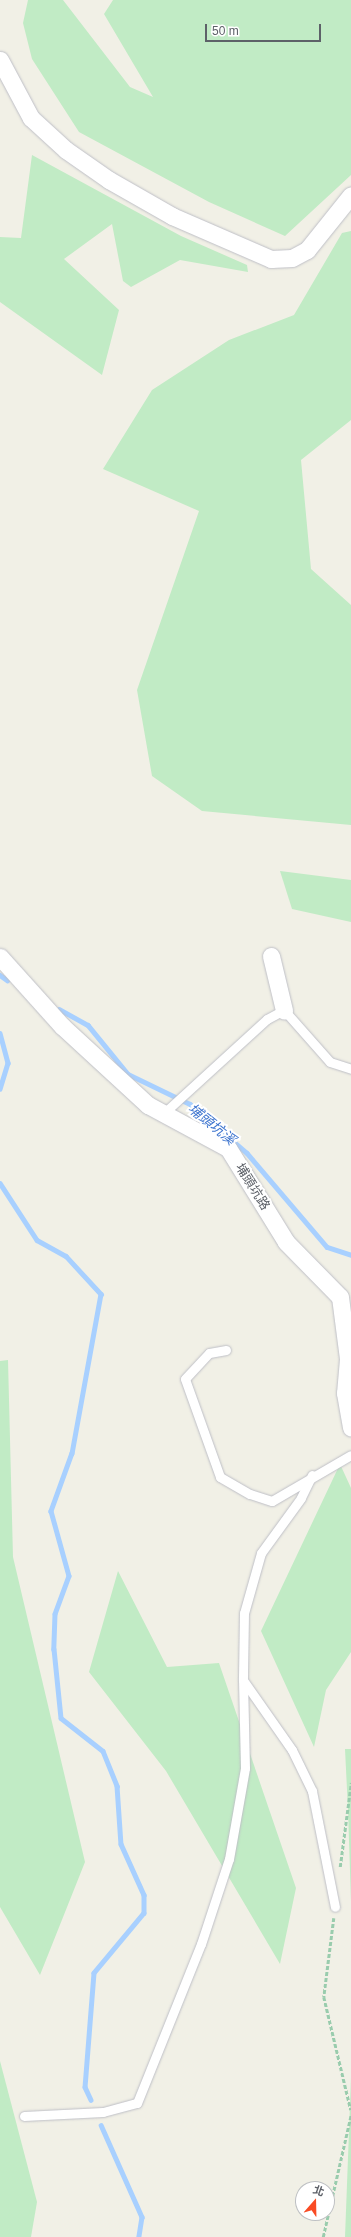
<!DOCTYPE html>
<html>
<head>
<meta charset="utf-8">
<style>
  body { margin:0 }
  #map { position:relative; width:351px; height:2237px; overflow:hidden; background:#f1f0e6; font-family:Arial,"Noto Sans TC",sans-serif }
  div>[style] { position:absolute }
  .green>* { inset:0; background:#c1ebc5 }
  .stream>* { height:4.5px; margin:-2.25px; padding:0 2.25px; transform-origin:2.25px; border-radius:2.25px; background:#a8d0ff }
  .path>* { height:2.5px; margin-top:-1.25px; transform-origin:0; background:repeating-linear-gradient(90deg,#99ccad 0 4px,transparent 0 6px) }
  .roads { filter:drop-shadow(0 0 1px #bebfc6) drop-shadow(0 0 1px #bebfc6) }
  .service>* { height:9px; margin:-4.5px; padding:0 4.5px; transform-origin:4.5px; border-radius:4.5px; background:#fff }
  .minor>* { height:17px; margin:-8.5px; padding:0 8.5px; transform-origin:8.5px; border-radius:8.5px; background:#fff }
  span { translate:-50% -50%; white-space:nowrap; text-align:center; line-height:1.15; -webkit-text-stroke:4px #fff; paint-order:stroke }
  .street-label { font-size:13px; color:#5d6168 }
  .water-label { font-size:14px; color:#3e75cf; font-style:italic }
  .north { position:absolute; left:295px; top:2181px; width:40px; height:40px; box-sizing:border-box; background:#fff; border:1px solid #bec0c3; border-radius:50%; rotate:20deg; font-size:11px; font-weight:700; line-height:16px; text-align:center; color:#5d6168 }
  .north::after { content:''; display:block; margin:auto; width:14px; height:18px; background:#f94b24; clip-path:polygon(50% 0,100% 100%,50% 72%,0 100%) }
  .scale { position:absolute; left:205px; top:24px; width:116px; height:18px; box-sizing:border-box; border:2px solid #5d6168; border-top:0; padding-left:5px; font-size:12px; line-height:14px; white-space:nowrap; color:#5d6168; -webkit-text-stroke:3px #fff; paint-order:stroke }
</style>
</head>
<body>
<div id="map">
  <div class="green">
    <div style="clip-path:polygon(28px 0,63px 0,130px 87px,153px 97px,104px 14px,113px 0,351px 0,351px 175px,285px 236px,209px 202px,79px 132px,32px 59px,23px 23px)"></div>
    <div style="clip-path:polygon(32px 155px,181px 236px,247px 265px,248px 272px,180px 260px,131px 287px,123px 281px,112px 224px,64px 259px,119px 310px,102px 375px,0 302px,0 237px,21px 238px)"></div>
    <div style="clip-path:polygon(351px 231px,351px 420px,301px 460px,311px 569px,351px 605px,351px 825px,202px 811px,152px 776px,137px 690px,199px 511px,103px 469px,152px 390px,229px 340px,294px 315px,342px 233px)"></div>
    <div style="clip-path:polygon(280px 871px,351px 880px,351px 922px,292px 909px)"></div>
    <div style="clip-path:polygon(8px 1360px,13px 1557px,85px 1862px,40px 1975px,0 1907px,0 1361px)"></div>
    <div style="clip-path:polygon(340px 1464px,351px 1488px,351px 1652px,326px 1690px,314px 1747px,261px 1631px)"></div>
    <div style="clip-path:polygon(118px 1571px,167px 1667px,219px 1663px,296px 1888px,280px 1964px,166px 1771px,89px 1672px)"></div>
    <div style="clip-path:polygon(345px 1749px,351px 1749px,351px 1902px,348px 1810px)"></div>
    <div style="clip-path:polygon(0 2061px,37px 2202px,31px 2237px,0 2237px)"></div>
    <div style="clip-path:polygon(351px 2078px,351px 2237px,345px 2237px)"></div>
  </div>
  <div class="stream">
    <div style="left:0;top:975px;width:9px;rotate:36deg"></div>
    <div style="left:59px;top:1009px;width:33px;rotate:29deg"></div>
    <div style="left:88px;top:1025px;width:63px;rotate:50.8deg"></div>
    <div style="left:128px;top:1074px;width:69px;rotate:25.8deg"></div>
    <div style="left:190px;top:1104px;width:75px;rotate:40.7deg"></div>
    <div style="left:247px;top:1153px;width:123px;rotate:49.6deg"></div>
    <div style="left:327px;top:1247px;width:25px;rotate:18deg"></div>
    <div style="left:0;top:1033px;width:31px;rotate:75deg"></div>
    <div style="left:8px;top:1063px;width:27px;rotate:107deg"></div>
    <div style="left:0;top:1183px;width:68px;rotate:57deg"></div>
    <div style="left:37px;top:1240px;width:33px;rotate:29deg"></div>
    <div style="left:66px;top:1256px;width:52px;rotate:47.4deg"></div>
    <div style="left:101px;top:1294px;width:162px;rotate:100.3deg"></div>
    <div style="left:72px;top:1453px;width:62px;rotate:109.9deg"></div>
    <div style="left:51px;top:1511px;width:67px;rotate:74.5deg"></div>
    <div style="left:69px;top:1576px;width:40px;rotate:110.2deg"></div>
    <div style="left:55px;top:1614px;width:35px;rotate:92deg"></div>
    <div style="left:54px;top:1649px;width:69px;rotate:84.2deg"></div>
    <div style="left:61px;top:1718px;width:53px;rotate:38.2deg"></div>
    <div style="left:103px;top:1751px;width:38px;rotate:68deg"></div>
    <div style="left:117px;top:1786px;width:58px;rotate:86.1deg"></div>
    <div style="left:121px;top:1844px;width:56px;rotate:65.7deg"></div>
    <div style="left:144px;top:1895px;width:18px;rotate:90deg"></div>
    <div style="left:144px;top:1913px;width:78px;rotate:129.8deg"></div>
    <div style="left:94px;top:1973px;width:114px;rotate:94.5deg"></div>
    <div style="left:85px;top:2087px;width:14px;rotate:65deg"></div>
    <div style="left:101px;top:2125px;width:101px;rotate:66deg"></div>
    <div style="left:142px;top:2217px;width:20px;rotate:99deg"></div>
  </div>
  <div class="path">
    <div style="left:340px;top:1867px;width:85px;rotate:-82.5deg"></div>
    <div style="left:334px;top:1918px;width:80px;rotate:97.2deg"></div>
    <div style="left:324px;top:1997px;width:116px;rotate:76.6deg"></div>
    <div style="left:323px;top:2237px;width:125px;rotate:-77.1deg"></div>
  </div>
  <div class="roads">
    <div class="service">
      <div style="left:164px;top:1113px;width:139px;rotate:-42.4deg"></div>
      <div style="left:267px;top:1019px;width:19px;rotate:-28deg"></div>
      <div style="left:284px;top:1010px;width:69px;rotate:48.5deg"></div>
      <div style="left:330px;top:1062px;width:22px;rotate:18deg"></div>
      <div style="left:226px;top:1350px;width:17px;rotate:170deg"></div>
      <div style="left:209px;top:1353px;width:35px;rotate:133deg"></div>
      <div style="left:185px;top:1379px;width:104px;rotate:70.3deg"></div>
      <div style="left:220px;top:1477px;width:34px;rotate:30deg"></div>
      <div style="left:250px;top:1494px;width:23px;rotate:18deg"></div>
      <div style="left:272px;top:1501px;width:91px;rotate:-30.2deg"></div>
      <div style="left:312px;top:1475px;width:25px;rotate:116deg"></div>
      <div style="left:301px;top:1498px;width:68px;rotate:126deg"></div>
      <div style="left:261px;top:1553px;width:62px;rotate:105.8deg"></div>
      <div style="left:244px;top:1613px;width:67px;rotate:90.9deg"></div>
      <div style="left:243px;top:1680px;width:85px;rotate:55deg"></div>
      <div style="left:292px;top:1750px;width:46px;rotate:64deg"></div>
      <div style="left:312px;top:1791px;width:118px;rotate:78.8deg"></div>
      <div style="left:24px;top:2116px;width:79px;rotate:-2.9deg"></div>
      <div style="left:103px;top:2112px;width:35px;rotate:-15deg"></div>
      <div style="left:137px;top:2103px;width:171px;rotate:-68.1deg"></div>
      <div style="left:201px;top:1944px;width:89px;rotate:-71.8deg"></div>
      <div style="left:229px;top:1859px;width:92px;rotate:-80deg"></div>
      <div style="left:245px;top:1768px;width:88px;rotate:-91.3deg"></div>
    </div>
    <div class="minor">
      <div style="left:0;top:60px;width:66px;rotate:61.9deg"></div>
      <div style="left:31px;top:118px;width:47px;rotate:42.4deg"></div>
      <div style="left:66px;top:150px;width:52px;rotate:34.9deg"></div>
      <div style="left:109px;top:180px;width:73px;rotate:29.7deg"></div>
      <div style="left:172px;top:216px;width:108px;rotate:23.5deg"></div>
      <div style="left:271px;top:259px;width:21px;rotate:-3deg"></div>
      <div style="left:292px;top:258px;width:17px;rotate:-28deg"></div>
      <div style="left:307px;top:250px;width:70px;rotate:-51.3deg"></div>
      <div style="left:271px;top:956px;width:56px;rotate:76.5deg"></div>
      <div style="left:0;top:957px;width:93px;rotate:48.1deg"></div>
      <div style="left:62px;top:1026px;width:117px;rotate:42.6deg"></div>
      <div style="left:148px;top:1105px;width:91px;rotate:28.3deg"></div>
      <div style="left:228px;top:1148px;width:110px;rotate:58.3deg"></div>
      <div style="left:286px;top:1242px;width:77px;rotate:45.5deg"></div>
      <div style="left:340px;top:1297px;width:63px;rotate:82.6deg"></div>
      <div style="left:348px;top:1359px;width:34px;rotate:95deg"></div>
      <div style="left:345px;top:1393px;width:35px;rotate:80deg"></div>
    </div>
  </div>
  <div class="street-label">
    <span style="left:252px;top:1187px;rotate:58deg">埔頭坑路</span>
  </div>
  <div class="water-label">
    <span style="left:212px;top:1124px;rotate:39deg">埔頭坑溪</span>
  </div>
  <div class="north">北</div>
  <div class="scale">50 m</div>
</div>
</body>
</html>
